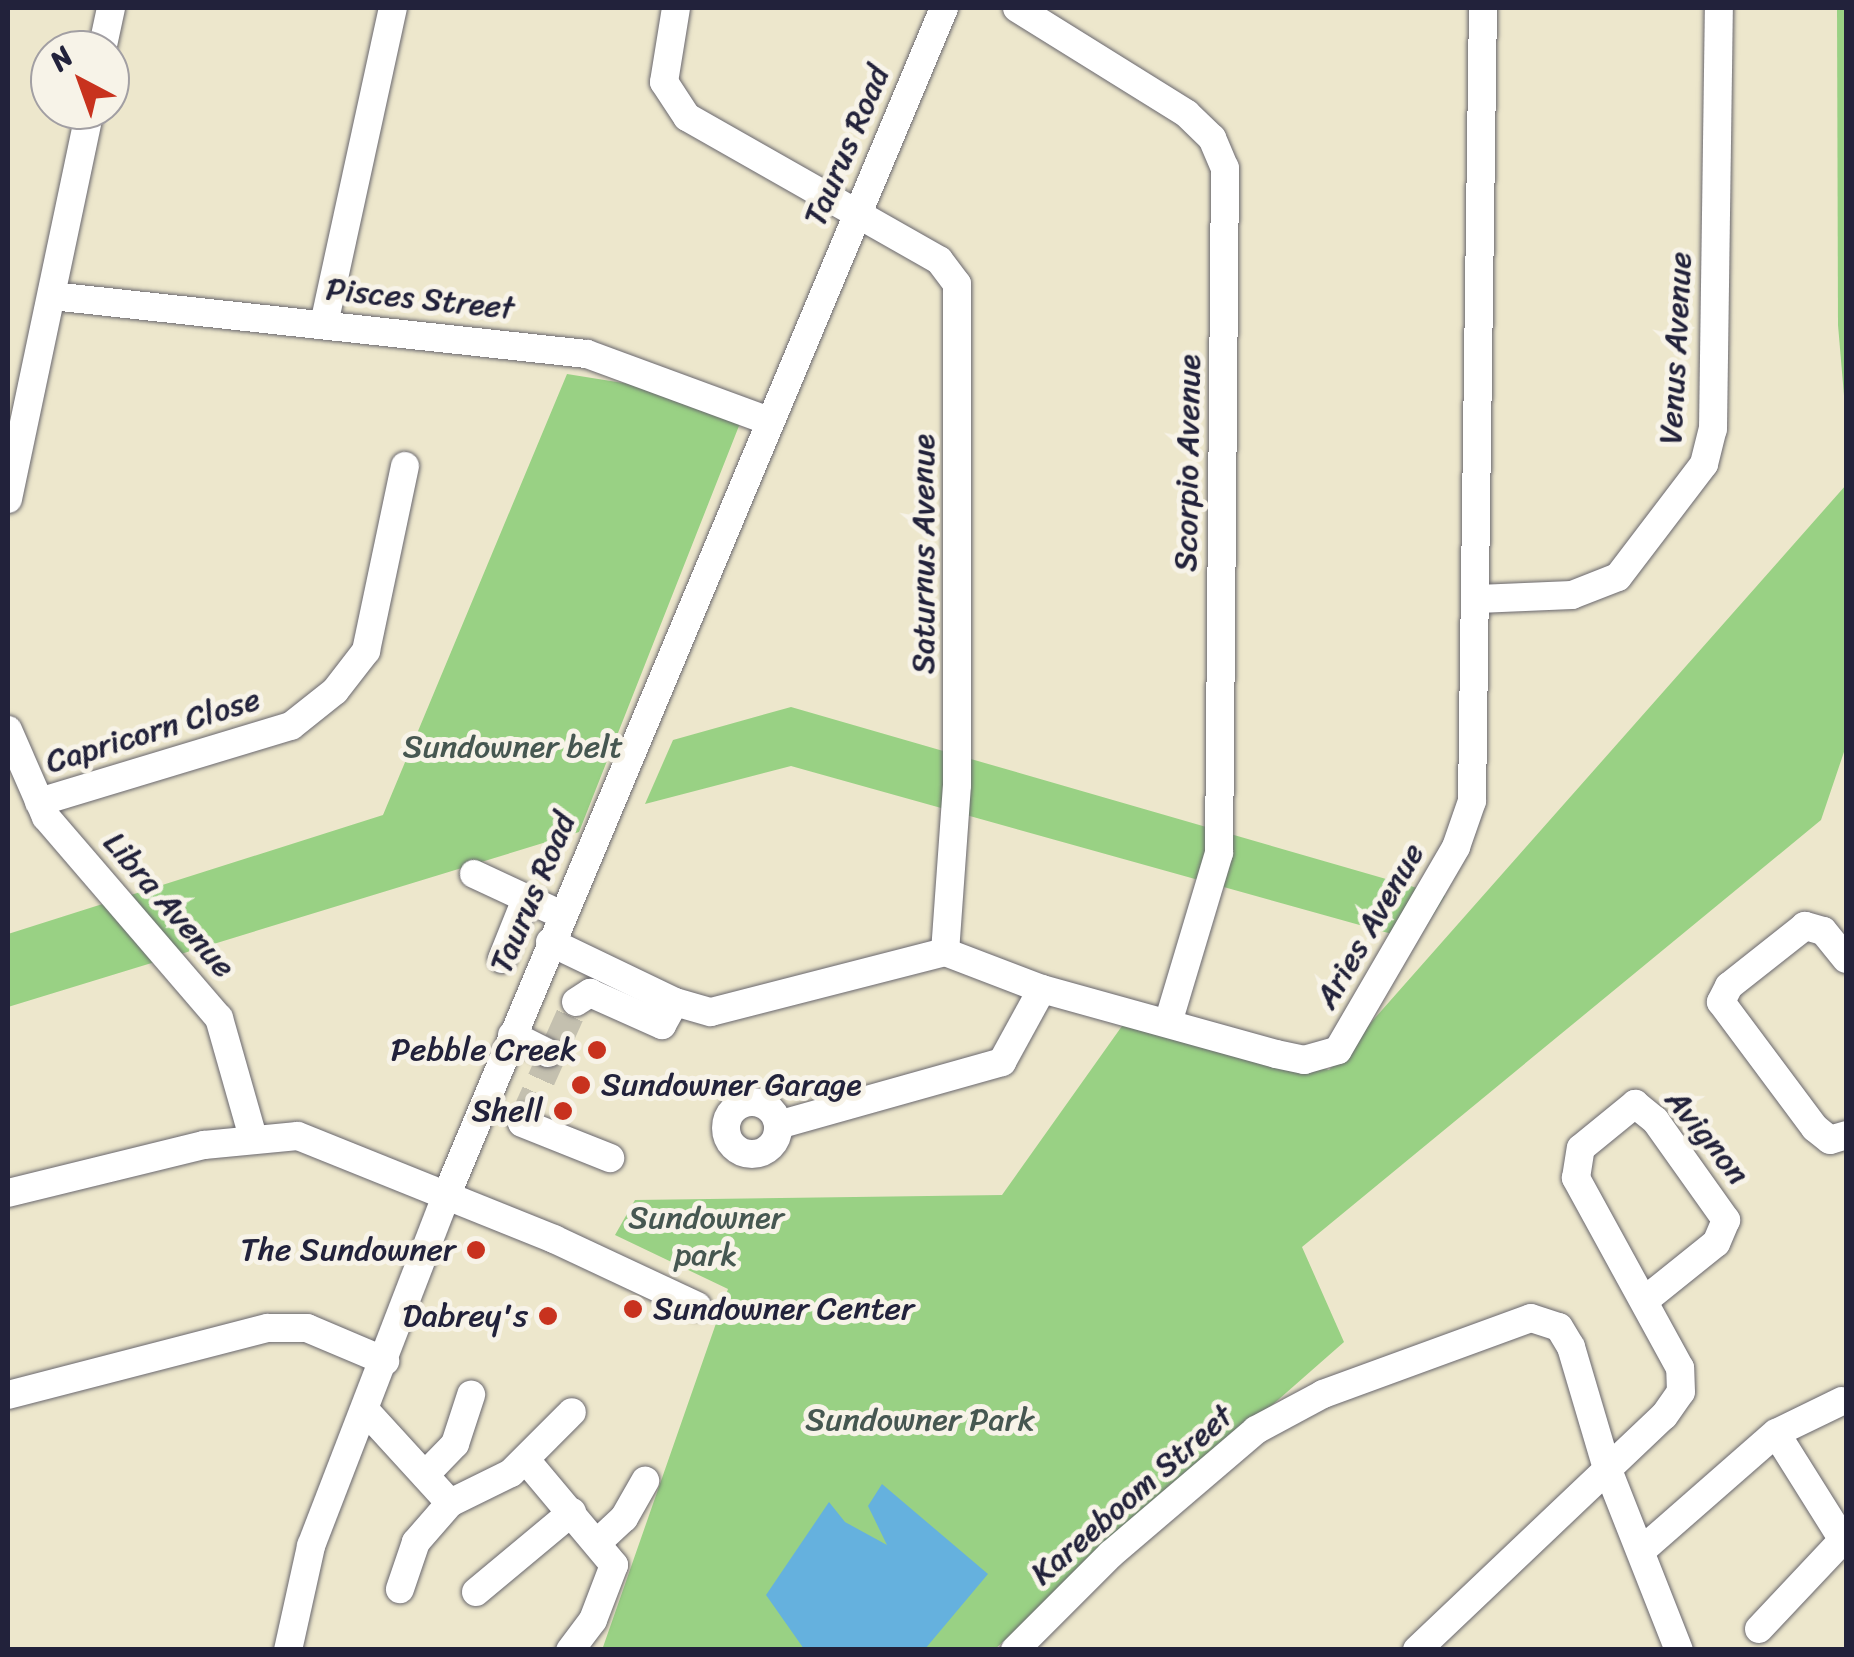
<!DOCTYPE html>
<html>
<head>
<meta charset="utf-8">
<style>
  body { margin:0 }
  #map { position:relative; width:1854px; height:1657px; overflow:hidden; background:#ede7cc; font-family:Sriracha,sans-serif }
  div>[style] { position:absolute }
  .green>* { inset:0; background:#99d184 }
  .water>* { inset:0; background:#65b1de }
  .minor-tunnel>* { height:28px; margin-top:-14px; transform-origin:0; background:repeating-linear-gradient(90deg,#c4c0af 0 28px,transparent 0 42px) }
  .roads { filter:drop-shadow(0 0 2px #69676e) drop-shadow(0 0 2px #69676e) }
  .minor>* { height:28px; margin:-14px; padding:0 14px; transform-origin:14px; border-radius:14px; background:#fff }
  .minor>.ring { margin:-14px; padding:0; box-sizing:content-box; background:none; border:28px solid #fff; border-radius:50% }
  .dots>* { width:28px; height:28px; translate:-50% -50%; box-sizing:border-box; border:5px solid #f7f3e8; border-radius:50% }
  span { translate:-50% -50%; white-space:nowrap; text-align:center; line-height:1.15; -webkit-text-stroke:10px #f7f3e8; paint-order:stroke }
  .street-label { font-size:32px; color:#22223b }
  .park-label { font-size:32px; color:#465751 }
  .poi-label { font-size:32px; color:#22223b }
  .right { translate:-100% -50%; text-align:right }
  .left { translate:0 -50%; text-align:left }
  .frame { position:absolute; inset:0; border:10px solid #22223b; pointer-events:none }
  .north { position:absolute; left:30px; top:30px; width:100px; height:100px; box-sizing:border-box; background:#f7f3e8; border:2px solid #a29fa3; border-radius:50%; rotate:319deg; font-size:28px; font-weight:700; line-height:40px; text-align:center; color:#22223b }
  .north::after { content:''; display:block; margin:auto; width:35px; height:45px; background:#c8321e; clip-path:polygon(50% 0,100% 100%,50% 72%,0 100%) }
</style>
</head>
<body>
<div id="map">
  <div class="green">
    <div style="clip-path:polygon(1837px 8px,1846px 8px,1846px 419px,1838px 325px)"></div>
    <div style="clip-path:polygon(567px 374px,748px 403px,579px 832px,8px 1007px,8px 934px,383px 815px)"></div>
    <div style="clip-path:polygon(1846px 485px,1846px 746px,1821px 820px,1302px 1247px,1344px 1342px,995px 1649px,602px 1650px,728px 1289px,615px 1235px,635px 1200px,1002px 1195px,1127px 1019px,1329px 1070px)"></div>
    <div style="clip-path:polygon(791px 707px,1445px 896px,1417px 941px,791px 766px,645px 804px,673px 740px)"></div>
  </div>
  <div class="water">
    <div style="clip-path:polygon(882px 1484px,988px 1574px,925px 1649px,804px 1649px,766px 1595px,829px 1502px,845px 1522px,887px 1545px,868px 1506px)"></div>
  </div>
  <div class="minor-tunnel">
    <div style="left:524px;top:1118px;width:127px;rotate:-65.9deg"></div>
  </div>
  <div class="roads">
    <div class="minor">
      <div style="left:676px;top:8px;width:75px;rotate:99.2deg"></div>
      <div style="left:664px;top:82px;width:42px;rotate:56.7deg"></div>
      <div style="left:687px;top:117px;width:290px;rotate:29.6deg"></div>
      <div style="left:939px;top:260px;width:30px;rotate:53deg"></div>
      <div style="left:957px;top:284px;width:501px;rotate:90deg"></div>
      <div style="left:957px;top:785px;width:167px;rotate:94.1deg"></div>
      <div style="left:1017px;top:8px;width:200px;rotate:31.9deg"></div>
      <div style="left:1187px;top:114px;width:35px;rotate:44deg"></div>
      <div style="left:1212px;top:138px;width:33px;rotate:67deg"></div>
      <div style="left:1225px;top:168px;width:685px;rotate:90.5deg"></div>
      <div style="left:1219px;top:853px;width:174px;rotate:106.7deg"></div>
      <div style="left:102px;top:50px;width:43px;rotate:-77.9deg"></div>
      <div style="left:52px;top:296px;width:538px;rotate:6.19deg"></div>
      <div style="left:587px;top:354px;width:194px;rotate:20.2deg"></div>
      <div style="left:324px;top:324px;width:323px;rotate:-77.7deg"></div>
      <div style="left:8px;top:499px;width:398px;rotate:-78.1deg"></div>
      <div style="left:1478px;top:599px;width:94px;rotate:-2.4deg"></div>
      <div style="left:1572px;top:595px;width:49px;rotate:-21.4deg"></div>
      <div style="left:1618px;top:577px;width:142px;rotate:-52.7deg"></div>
      <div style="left:1704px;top:464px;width:36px;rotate:-76deg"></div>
      <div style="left:1713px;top:429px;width:421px;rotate:-89.2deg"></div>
      <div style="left:8px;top:730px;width:95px;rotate:66.4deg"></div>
      <div style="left:46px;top:817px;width:265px;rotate:49.3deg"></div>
      <div style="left:219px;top:1018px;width:124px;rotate:74.1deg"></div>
      <div style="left:39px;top:802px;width:263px;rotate:-16.8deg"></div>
      <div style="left:291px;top:726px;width:56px;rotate:-38.5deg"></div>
      <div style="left:335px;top:691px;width:51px;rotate:-52.2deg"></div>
      <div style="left:366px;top:651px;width:189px;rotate:-78.1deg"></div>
      <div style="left:474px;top:874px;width:97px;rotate:25deg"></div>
      <div style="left:550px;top:942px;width:139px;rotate:25.6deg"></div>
      <div style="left:675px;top:1002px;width:37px;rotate:16deg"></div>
      <div style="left:711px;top:1012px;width:242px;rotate:-14.4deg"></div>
      <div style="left:945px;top:952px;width:104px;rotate:20.9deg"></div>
      <div style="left:1042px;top:989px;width:243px;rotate:15.5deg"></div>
      <div style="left:1276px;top:1054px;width:29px;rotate:12deg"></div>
      <div style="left:1304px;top:1060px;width:35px;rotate:-16deg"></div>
      <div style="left:1338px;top:1050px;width:235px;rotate:-59.8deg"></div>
      <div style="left:1456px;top:847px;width:49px;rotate:-70.8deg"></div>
      <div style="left:1472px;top:801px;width:793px;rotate:-89.21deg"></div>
      <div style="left:502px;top:959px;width:65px;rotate:-68.2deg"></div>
      <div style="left:1846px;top:959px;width:36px;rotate:-129deg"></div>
      <div style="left:1823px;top:931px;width:19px;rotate:-164deg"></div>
      <div style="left:1805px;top:926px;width:97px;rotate:141.7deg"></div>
      <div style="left:1729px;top:986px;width:18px;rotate:117deg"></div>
      <div style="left:1721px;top:1002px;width:157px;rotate:53.3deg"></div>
      <div style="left:1815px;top:1128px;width:19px;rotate:39deg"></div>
      <div style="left:1830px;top:1140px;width:17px;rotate:-17deg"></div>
      <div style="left:576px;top:1002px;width:17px;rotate:-33deg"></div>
      <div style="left:590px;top:993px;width:79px;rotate:24deg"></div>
      <div style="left:662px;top:1025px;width:26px;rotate:-61deg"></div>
      <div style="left:512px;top:1035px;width:40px;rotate:26.6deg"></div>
      <div class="ring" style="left:726px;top:1102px;width:24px;height:24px"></div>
      <div style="left:524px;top:1118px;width:5px;rotate:112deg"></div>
      <div style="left:522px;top:1123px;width:95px;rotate:21.7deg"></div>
      <div style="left:778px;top:1125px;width:233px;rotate:-15.7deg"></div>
      <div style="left:1002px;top:1062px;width:83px;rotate:-61.3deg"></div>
      <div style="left:8px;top:1193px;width:202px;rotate:-13.8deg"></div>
      <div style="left:204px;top:1145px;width:94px;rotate:-5.5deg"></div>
      <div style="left:298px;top:1136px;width:276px;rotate:21.9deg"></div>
      <div style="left:554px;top:1239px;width:158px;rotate:25.1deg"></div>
      <div style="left:8px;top:1395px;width:268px;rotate:-14.5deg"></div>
      <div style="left:268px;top:1328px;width:39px"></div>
      <div style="left:307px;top:1328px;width:85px;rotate:22.9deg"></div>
      <div style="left:365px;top:1410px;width:126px;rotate:47.6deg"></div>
      <div style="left:450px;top:1503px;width:52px;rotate:131.1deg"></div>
      <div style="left:416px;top:1542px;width:50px;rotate:108.8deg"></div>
      <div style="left:526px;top:1460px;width:137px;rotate:50deg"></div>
      <div style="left:614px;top:1565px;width:59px;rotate:110.9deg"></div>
      <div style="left:593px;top:1620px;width:38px;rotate:127deg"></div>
      <div style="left:425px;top:1475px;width:43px;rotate:-45.9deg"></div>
      <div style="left:455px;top:1444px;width:52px;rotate:-71.9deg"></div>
      <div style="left:450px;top:1503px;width:68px;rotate:-26.2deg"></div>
      <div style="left:511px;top:1473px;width:86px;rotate:-45deg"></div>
      <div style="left:597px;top:1543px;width:37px;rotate:-43deg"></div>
      <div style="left:624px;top:1518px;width:43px;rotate:-60.4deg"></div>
      <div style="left:1641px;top:1551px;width:179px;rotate:-41.2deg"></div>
      <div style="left:1776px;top:1433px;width:73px;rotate:-25.9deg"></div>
      <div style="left:476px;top:1592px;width:125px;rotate:-39.8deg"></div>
      <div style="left:1759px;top:1629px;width:122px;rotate:-46.7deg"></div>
      <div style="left:1843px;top:1540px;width:126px;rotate:-122.1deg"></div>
      <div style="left:288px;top:1650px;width:107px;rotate:-77.5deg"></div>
      <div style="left:311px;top:1546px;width:377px;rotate:-68.9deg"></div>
      <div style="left:447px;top:1194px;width:1286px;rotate:-67.26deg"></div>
      <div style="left:1015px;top:1650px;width:136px;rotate:-45deg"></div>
      <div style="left:1111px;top:1554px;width:191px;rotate:-40.5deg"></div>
      <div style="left:1256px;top:1430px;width:76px;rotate:-28.2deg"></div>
      <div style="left:1323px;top:1394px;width:221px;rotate:-20.1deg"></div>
      <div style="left:1531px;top:1318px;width:29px;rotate:18deg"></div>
      <div style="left:1559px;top:1327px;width:23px;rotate:59deg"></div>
      <div style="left:1571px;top:1347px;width:123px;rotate:73.5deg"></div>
      <div style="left:1606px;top:1465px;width:199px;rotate:68.5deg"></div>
      <div style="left:1417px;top:1650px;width:340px;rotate:-43.5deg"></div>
      <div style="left:1664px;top:1416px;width:29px;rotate:-55deg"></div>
      <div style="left:1681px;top:1392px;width:24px;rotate:-92deg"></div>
      <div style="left:1680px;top:1368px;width:217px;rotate:-118.7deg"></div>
      <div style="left:1576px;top:1178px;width:30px;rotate:-81deg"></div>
      <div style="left:1581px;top:1148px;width:70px;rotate:-39.2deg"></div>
      <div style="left:1635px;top:1104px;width:26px;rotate:39deg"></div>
      <div style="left:1655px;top:1120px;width:123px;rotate:54.6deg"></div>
      <div style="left:1726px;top:1220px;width:25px;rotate:113deg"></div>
      <div style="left:1716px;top:1243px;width:91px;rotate:141.2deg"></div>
    </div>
  </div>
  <div class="dots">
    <div style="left:597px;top:1050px;background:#c8321e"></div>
    <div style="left:581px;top:1085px;background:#c8321e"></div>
    <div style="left:563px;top:1111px;background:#c8321e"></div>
    <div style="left:476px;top:1250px;background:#c8321e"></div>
    <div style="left:633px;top:1309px;background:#c8321e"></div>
    <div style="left:548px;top:1316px;background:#c8321e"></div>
  </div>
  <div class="street-label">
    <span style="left:847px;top:146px;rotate:-67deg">Taurus Road</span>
    <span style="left:420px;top:299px;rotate:6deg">Pisces Street</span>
    <span style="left:1676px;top:348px;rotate:-87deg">Venus Avenue</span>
    <span style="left:1188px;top:463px;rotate:-89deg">Scorpio Avenue</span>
    <span style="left:924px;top:554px;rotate:-90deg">Saturnus Avenue</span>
    <span style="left:153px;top:731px;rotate:-17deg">Capricorn Close</span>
    <span style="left:533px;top:893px;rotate:-67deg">Taurus Road</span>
    <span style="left:169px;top:905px;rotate:49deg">Libra Avenue</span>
    <span style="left:1370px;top:926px;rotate:-60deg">Aries Avenue</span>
    <span style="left:1707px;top:1137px;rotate:51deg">Avignon</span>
    <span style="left:1132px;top:1495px;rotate:-41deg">Kareeboom Street</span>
  </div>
  <div class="park-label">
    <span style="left:513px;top:747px">Sundowner belt</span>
    <span style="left:706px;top:1237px">Sundowner<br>park</span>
    <span style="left:920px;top:1420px">Sundowner Park</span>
  </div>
  <div class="poi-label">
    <span class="right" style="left:577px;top:1050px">Pebble Creek</span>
    <span class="left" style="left:601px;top:1085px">Sundowner Garage</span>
    <span class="right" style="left:543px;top:1111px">Shell</span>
    <span class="right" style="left:456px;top:1250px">The Sundowner</span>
    <span class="left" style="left:653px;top:1309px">Sundowner Center</span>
    <span class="right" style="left:528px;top:1316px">Dabrey's</span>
  </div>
  <div class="frame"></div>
  <div class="north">N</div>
</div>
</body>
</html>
